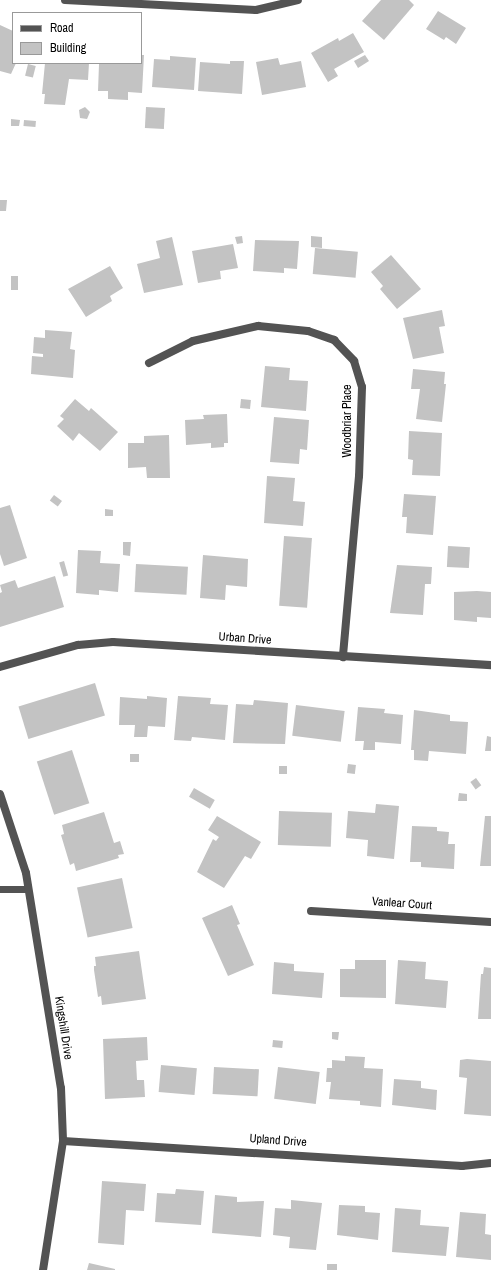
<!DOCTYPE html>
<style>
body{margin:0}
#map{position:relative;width:491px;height:1270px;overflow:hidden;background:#fff;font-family:"Archivo Narrow",sans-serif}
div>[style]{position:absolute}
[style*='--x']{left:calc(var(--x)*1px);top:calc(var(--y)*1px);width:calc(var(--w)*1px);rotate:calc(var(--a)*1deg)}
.building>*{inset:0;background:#c3c3c3;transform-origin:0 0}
.service>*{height:7px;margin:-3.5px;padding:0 3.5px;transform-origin:3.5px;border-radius:3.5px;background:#535353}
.minor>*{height:8px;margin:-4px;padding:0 4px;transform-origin:4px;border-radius:4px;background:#535353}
span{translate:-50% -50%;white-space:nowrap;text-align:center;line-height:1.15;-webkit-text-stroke:4px #fff;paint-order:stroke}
.street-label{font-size:12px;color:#000}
.legend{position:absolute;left:12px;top:12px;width:130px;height:52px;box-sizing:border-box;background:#fff;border:1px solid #999;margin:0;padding:5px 7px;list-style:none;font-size:12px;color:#000}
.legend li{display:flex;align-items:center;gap:8px;height:20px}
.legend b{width:20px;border:1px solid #999}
</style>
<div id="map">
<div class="building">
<div style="clip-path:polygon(381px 0,409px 0,414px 5px,384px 40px,362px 21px)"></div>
<div style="clip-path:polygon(438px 11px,466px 28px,456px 44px,446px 37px,444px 40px,426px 29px)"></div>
<div style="clip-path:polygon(0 25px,13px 31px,13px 63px,16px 63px,11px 74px,0 71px)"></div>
<div style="clip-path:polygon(353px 33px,364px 52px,334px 69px,338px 76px,328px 82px,311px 53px,338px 38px,339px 41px)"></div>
<div style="clip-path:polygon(141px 55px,144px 55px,142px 93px,128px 92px,128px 100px,108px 99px,108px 91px,98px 91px,99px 64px,141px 63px)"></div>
<div style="clip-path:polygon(365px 55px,369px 61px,358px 68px,354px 61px)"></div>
<div style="clip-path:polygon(170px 56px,196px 58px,194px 90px,152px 87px,154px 59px,170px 60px)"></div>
<div style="clip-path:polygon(278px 58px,280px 65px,301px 61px,306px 87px,262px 95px,256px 62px)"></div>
<div style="clip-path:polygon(230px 61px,244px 61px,242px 94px,198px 91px,200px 62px,230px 64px)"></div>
<div style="clip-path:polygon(45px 63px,89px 63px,88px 80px,69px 79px,65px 105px,44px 104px,45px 94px,42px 94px)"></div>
<div style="left:28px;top:64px;width:8px;height:12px;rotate:14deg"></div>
<div style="clip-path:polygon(85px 107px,90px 112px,87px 119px,80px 118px,79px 110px)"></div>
<div style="left:146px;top:107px;width:19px;height:21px;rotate:3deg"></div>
<div style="clip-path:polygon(11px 119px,20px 120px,19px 126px,11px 126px)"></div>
<div style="left:24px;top:120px;width:12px;height:6px;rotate:5deg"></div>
<div style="clip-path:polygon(0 200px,7px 200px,6px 211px,0 211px)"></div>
<div style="clip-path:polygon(242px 236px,243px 243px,237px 244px,235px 237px)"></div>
<div style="clip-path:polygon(311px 236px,322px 237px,322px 248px,311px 247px)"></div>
<div style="clip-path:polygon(172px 237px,183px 285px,144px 293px,137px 264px,160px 258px,156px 241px)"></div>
<div style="clip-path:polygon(255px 240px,299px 241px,297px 269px,284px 268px,284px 273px,253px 271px)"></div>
<div style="clip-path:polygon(233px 244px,238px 268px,220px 271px,221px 279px,198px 283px,192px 251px)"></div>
<div style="left:315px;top:248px;width:43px;height:26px;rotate:5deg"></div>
<div style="clip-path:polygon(391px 255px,421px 289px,397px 309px,380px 289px,383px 286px,371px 272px)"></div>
<div style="clip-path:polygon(110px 266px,123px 288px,110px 296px,112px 301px,86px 317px,68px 289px)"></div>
<div style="left:11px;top:276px;width:7px;height:14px"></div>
<div style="clip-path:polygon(442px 310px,445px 326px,439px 327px,444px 353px,413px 359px,403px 318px)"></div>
<div style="clip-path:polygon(45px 330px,72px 332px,70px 349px,75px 350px,73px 378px,31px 374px,32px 356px,43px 357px,43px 354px,33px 353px,34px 337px,45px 338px)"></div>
<div style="clip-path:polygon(265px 366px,290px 368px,289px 380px,308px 381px,306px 411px,261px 407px)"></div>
<div style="clip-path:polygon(413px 369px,445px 372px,444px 384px,446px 384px,442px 422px,416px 419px,420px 389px,411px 389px)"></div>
<div style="clip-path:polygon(75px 399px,89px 411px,91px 408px,118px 432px,100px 451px,79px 433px,73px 441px,57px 426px,64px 419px,60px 416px)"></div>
<div style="left:241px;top:399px;width:10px;height:9px;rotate:6deg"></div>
<div style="clip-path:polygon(227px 414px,228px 443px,224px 443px,224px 447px,211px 448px,211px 443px,186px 445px,185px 420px,204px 419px,203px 415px)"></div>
<div style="clip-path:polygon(274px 417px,309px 420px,307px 450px,300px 449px,299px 464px,270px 462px)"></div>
<div style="clip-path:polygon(409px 431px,442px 433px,440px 476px,412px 475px,413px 460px,408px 459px)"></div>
<div style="clip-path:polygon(169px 435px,170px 478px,147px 478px,146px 467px,128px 468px,128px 443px,144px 443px,144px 436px)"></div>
<div style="clip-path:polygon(267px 476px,295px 478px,293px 501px,305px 502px,303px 526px,264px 523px)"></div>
<div style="clip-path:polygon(404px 494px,436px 496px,433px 535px,406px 533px,407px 517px,402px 517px)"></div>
<div style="left:54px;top:495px;width:10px;height:7px;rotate:37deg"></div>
<div style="clip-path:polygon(10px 505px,27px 558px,4px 566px,0 554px,0 508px)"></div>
<div style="clip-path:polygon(105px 509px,113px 510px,113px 516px,105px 516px)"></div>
<div style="left:284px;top:536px;width:28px;height:70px;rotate:4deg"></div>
<div style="clip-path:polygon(123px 542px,131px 542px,130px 556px,123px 555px)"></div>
<div style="left:448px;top:546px;width:22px;height:21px;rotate:3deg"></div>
<div style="clip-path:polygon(78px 550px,101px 551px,100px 563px,120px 564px,118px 592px,99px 590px,99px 595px,76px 593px)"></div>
<div style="clip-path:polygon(203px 555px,248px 559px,247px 587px,226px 585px,225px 600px,200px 598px)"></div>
<div style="left:64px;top:561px;width:15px;height:5px;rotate:74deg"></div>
<div style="left:136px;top:564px;width:52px;height:28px;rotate:3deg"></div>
<div style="clip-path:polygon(397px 565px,432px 567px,431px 584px,425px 584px,423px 615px,390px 613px)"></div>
<div style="clip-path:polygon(55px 576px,64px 607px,0 627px,0 593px,2px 592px,0 585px,15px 580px,18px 588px)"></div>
<div style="clip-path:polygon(477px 591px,491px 592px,491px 618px,477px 617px,477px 622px,454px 620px,454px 592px)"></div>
<div style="left:95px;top:683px;width:34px;height:80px;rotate:73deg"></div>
<div style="clip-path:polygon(147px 696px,167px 698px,165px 727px,148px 726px,147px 737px,134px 737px,135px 725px,119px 725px,120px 697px,147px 699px)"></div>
<div style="clip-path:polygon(178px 696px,211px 698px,210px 704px,228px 705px,225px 740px,192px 737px,191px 741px,174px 740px)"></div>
<div style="clip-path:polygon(254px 700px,288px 703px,285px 744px,233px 743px,236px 704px,253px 705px)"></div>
<div style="left:296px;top:705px;width:49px;height:31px;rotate:7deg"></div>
<div style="clip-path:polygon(358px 707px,385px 709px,384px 713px,403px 715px,401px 744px,375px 742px,375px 750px,363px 750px,364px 741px,355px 741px)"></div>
<div style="clip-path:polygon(414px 710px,450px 715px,450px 721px,468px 722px,466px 754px,429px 751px,428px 761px,414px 760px,414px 750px,411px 750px)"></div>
<div style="clip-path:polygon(487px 736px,491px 737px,491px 751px,485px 751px)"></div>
<div style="left:72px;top:750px;width:56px;height:37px;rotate:72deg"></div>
<div style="left:130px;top:754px;width:9px;height:8px"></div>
<div style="left:348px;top:764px;width:8px;height:9px;rotate:7deg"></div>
<div style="left:279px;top:766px;width:8px;height:8px"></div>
<div style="left:476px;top:778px;width:9px;height:7px;rotate:54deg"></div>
<div style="left:194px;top:788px;width:24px;height:10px;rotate:30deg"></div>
<div style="clip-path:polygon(459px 793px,467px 794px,467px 801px,458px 801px)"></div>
<div style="clip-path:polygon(376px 804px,399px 806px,394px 859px,367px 856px,368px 840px,346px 838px,348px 811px,375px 813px)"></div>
<div style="left:279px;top:811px;width:53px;height:34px;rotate:2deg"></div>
<div style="clip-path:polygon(104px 812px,114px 843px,120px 841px,124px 854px,118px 855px,119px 858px,76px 871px,74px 863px,70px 865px,61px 835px,64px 834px,62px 825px)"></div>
<div style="clip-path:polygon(217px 816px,261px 842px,251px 859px,245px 856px,224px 888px,197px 872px,213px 839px,216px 841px,219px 837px,208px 830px)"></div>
<div style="clip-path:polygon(485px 816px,491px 816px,491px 866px,480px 866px)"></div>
<div style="clip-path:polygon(412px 826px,437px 827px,437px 831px,449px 832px,448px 844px,455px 844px,454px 869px,421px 867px,421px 862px,410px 862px)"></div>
<div style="left:122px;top:878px;width:51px;height:46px;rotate:78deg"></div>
<div style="clip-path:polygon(232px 905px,240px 924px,237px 925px,254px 965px,228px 976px,202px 918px)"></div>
<div style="clip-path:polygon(139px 951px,146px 999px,102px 1005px,101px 996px,98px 997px,94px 970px,94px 966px,96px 966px,95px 957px)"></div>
<div style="clip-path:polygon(355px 960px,386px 960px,386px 998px,340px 997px,340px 969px,355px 969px)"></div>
<div style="clip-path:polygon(398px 960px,426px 962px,425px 979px,448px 981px,446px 1008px,395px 1004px)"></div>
<div style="clip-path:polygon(274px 962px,294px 964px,294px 971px,324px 973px,322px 998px,272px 994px)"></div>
<div style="clip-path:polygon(484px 967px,491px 968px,491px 1019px,478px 1019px,481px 974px,483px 974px)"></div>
<div style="clip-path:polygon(332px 1032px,339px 1032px,338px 1040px,332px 1039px)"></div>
<div style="clip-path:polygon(147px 1037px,148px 1060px,136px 1061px,137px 1080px,144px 1080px,145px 1097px,105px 1099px,103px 1039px)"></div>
<div style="left:273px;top:1040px;width:10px;height:7px;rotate:6deg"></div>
<div style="clip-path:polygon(345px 1056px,365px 1057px,364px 1068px,383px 1069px,381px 1107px,360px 1105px,360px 1101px,329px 1099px,331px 1082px,326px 1082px,327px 1068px,332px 1068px,332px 1060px,345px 1061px)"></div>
<div style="clip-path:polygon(467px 1059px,491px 1061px,491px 1116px,464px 1114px,467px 1078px,459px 1077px,460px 1060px)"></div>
<div style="left:161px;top:1065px;width:36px;height:27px;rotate:5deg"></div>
<div style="left:214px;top:1067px;width:45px;height:27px;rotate:3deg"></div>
<div style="left:278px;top:1067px;width:42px;height:32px;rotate:7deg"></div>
<div style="clip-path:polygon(394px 1079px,421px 1081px,421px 1088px,437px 1090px,436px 1110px,392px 1105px)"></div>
<div style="clip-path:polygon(102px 1181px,146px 1184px,144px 1211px,126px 1210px,124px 1245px,98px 1243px)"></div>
<div style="clip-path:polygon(176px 1189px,204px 1191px,201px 1225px,155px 1222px,157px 1193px,175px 1194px)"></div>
<div style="clip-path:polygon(215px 1195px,237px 1197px,237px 1202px,264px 1201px,261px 1237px,212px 1233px)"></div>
<div style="clip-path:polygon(291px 1200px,322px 1203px,316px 1250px,289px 1248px,290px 1237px,273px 1235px,275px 1208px,291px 1209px)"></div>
<div style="clip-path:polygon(339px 1205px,365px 1206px,365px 1212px,380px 1213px,378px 1240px,337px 1235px)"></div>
<div style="clip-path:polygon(395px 1208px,421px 1210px,420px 1225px,449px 1227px,446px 1256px,392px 1252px)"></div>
<div style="clip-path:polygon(460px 1212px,486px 1214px,485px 1234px,491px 1235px,491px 1260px,456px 1257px)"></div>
<div style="clip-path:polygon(89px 1263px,115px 1269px,115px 1270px,87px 1270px)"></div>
<div style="left:327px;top:1264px;width:10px;height:6px"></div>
</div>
<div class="service">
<div style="--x:0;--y:889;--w:28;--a:0"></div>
</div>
<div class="minor">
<div style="--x:65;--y:0;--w:191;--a:3"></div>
<div style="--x:256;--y:10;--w:43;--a:-13.4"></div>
<div style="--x:149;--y:363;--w:49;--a:-26.6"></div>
<div style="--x:193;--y:341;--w:67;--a:-13"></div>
<div style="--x:258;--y:326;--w:50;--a:5.7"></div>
<div style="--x:308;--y:331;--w:28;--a:19"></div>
<div style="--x:334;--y:340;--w:29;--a:46"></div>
<div style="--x:354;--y:361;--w:27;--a:73"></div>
<div style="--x:362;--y:387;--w:89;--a:91.9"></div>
<div style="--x:359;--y:476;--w:182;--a:95.1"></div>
<div style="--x:0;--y:667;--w:81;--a:-15.8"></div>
<div style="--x:78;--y:645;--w:35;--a:-5"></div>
<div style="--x:113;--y:642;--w:379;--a:3.5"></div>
<div style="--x:0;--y:794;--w:83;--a:71.8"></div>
<div style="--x:26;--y:873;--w:218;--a:80.8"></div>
<div style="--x:61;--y:1088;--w:53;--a:87.8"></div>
<div style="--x:63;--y:1141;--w:131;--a:98.8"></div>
<div style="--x:311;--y:911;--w:180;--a:3.5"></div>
<div style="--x:63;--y:1141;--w:400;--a:3.6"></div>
<div style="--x:462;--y:1166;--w:29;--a:-6"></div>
</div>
<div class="street-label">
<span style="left:348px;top:421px;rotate:-90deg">Woodbriar Place</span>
<span style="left:245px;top:639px;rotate:4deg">Urban Drive</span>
<span style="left:402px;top:904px;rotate:4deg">Vanlear Court</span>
<span style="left:63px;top:1028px;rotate:81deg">Kingshill Drive</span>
<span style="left:278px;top:1141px;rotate:4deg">Upland Drive</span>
</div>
<ul class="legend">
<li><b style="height:5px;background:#535353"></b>Road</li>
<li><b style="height:11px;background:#c3c3c3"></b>Building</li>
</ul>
</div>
